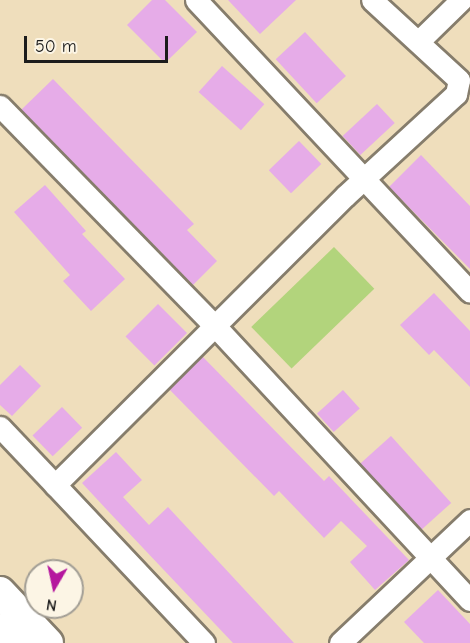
<!DOCTYPE html>
<style>
body{margin:0}
#map{position:relative;width:470px;height:643px;overflow:hidden;background:#efdebc;font-family:"Comic Neue",sans-serif}
div>[style]{position:absolute}
[style*='--x']{left:calc(var(--x)*1px);top:calc(var(--y)*1px);width:calc(var(--w)*1px);rotate:calc(var(--a)*1deg)}
.green>*{inset:0;background:#b2d47c;transform-origin:0 0}
.building>*{inset:0;background:#e6ace8;transform-origin:0 0}
.roads{filter:drop-shadow(2px 0 #867d6c) drop-shadow(-2px 0 #867d6c) drop-shadow(0 2px #867d6c) drop-shadow(0 -2px #867d6c)}
.minor>*{height:21px;margin:-10.5px;padding:0 10.5px;transform-origin:10.5px;border-radius:10.5px;background:#fff}
.highway>*{height:30px;margin:-15px;padding:0 15px;transform-origin:15px;border-radius:15px;background:#fff}
span{translate:-50% -50%;white-space:nowrap;text-align:center;line-height:1.15;-webkit-text-stroke:4.5px #fcf5e5;paint-order:stroke}
.north{position:absolute;left:24px;top:559px;width:60px;height:60px;box-sizing:border-box;background:#fcf5e5;border:2px solid #a29e95;border-radius:50%;rotate:189deg;font-size:16px;font-weight:700;line-height:24px;text-align:center;color:#1c1c1c}
.north::after{content:'';display:block;margin:auto;width:21px;height:27px;background:#b5179e;clip-path:polygon(50% 0,100% 100%,50% 72%,0 100%)}
.scale{position:absolute;left:24px;top:36px;width:144px;height:27px;box-sizing:border-box;border:3px solid #1c1c1c;border-top:0;padding-left:8px;font-size:18px;line-height:21px;white-space:nowrap;color:#1c1c1c;-webkit-text-stroke:4px #fcf5e5;paint-order:stroke}
</style>
<div id="map">
<div class="green">
<div style="left:334px;top:247px;width:58px;height:115px;rotate:46deg"></div>
</div>
<div class="building">
<div style="clip-path:polygon(152px 0,165px 0,197px 32px,165px 63px,127px 25px)"></div>
<div style="clip-path:polygon(228px 0,296px 0,260px 34px)"></div>
<div style="left:305px;top:32px;width:60px;height:40px;rotate:47deg"></div>
<div style="left:222px;top:66px;width:57px;height:35px;rotate:42deg"></div>
<div style="clip-path:polygon(53px 79px,194px 224px,187px 230px,217px 261px,193px 285px,21px 110px)"></div>
<div style="left:377px;top:104px;width:26px;height:47px;rotate:47deg"></div>
<div style="left:299px;top:141px;width:32px;height:42px;rotate:46deg"></div>
<div style="clip-path:polygon(421px 155px,470px 206px,470px 269px,389px 187px)"></div>
<div style="clip-path:polygon(45px 185px,86px 231px,82px 234px,125px 279px,91px 311px,63px 281px,70px 275px,14px 212px)"></div>
<div style="clip-path:polygon(434px 293px,470px 331px,470px 387px,434px 350px,429px 355px,400px 325px)"></div>
<div style="left:158px;top:304px;width:41px;height:46px;rotate:45deg"></div>
<div style="clip-path:polygon(202px 356px,324px 481px,329px 476px,409px 560px,375px 590px,350px 562px,367px 546px,341px 521px,324px 538px,279px 491px,274px 496px,169px 389px)"></div>
<div style="clip-path:polygon(20px 365px,41px 386px,12px 416px,0 405px,0 385px)"></div>
<div style="left:343px;top:390px;width:25px;height:35px;rotate:48deg"></div>
<div style="left:62px;top:407px;width:29px;height:41px;rotate:46deg"></div>
<div style="left:391px;top:436px;width:90px;height:42px;rotate:48deg"></div>
<div style="clip-path:polygon(116px 452px,142px 480px,123px 497px,149px 525px,168px 507px,294px 643px,233px 643px,108px 511px,82px 483px)"></div>
<div style="clip-path:polygon(438px 590px,470px 624px,470px 643px,424px 643px,404px 622px)"></div>
</div>
<div class="roads">
<div class="minor">
<div style="--x:196;--y:0;--w:400;--a:46.8"></div>
<div style="--x:419;--y:41;--w:59;--a:-44.3"></div>
<div style="--x:0;--y:106;--w:308;--a:45.7"></div>
<div style="--x:215;--y:326;--w:374;--a:47.1"></div>
<div style="--x:0;--y:427;--w:80;--a:46.5"></div>
<div style="--x:204;--y:643;--w:217;--a:-133.3"></div>
<div style="--x:55;--y:485;--w:409;--a:-44.9"></div>
<div style="--x:345;--y:196;--w:151;--a:-42.6"></div>
<div style="--x:456;--y:94;--w:14;--a:-78"></div>
<div style="--x:459;--y:80;--w:118;--a:-137.4"></div>
<div style="--x:340;--y:643;--w:179;--a:-43.4"></div>
</div>
<div class="highway">
<div style="--x:0;--y:592;--w:70;--a:46.7"></div>
<div style="--x:0;--y:629;--w:20;--a:45"></div>
</div>
</div>
<div class="north">N</div>
<div class="scale">50 m</div>
</div>
